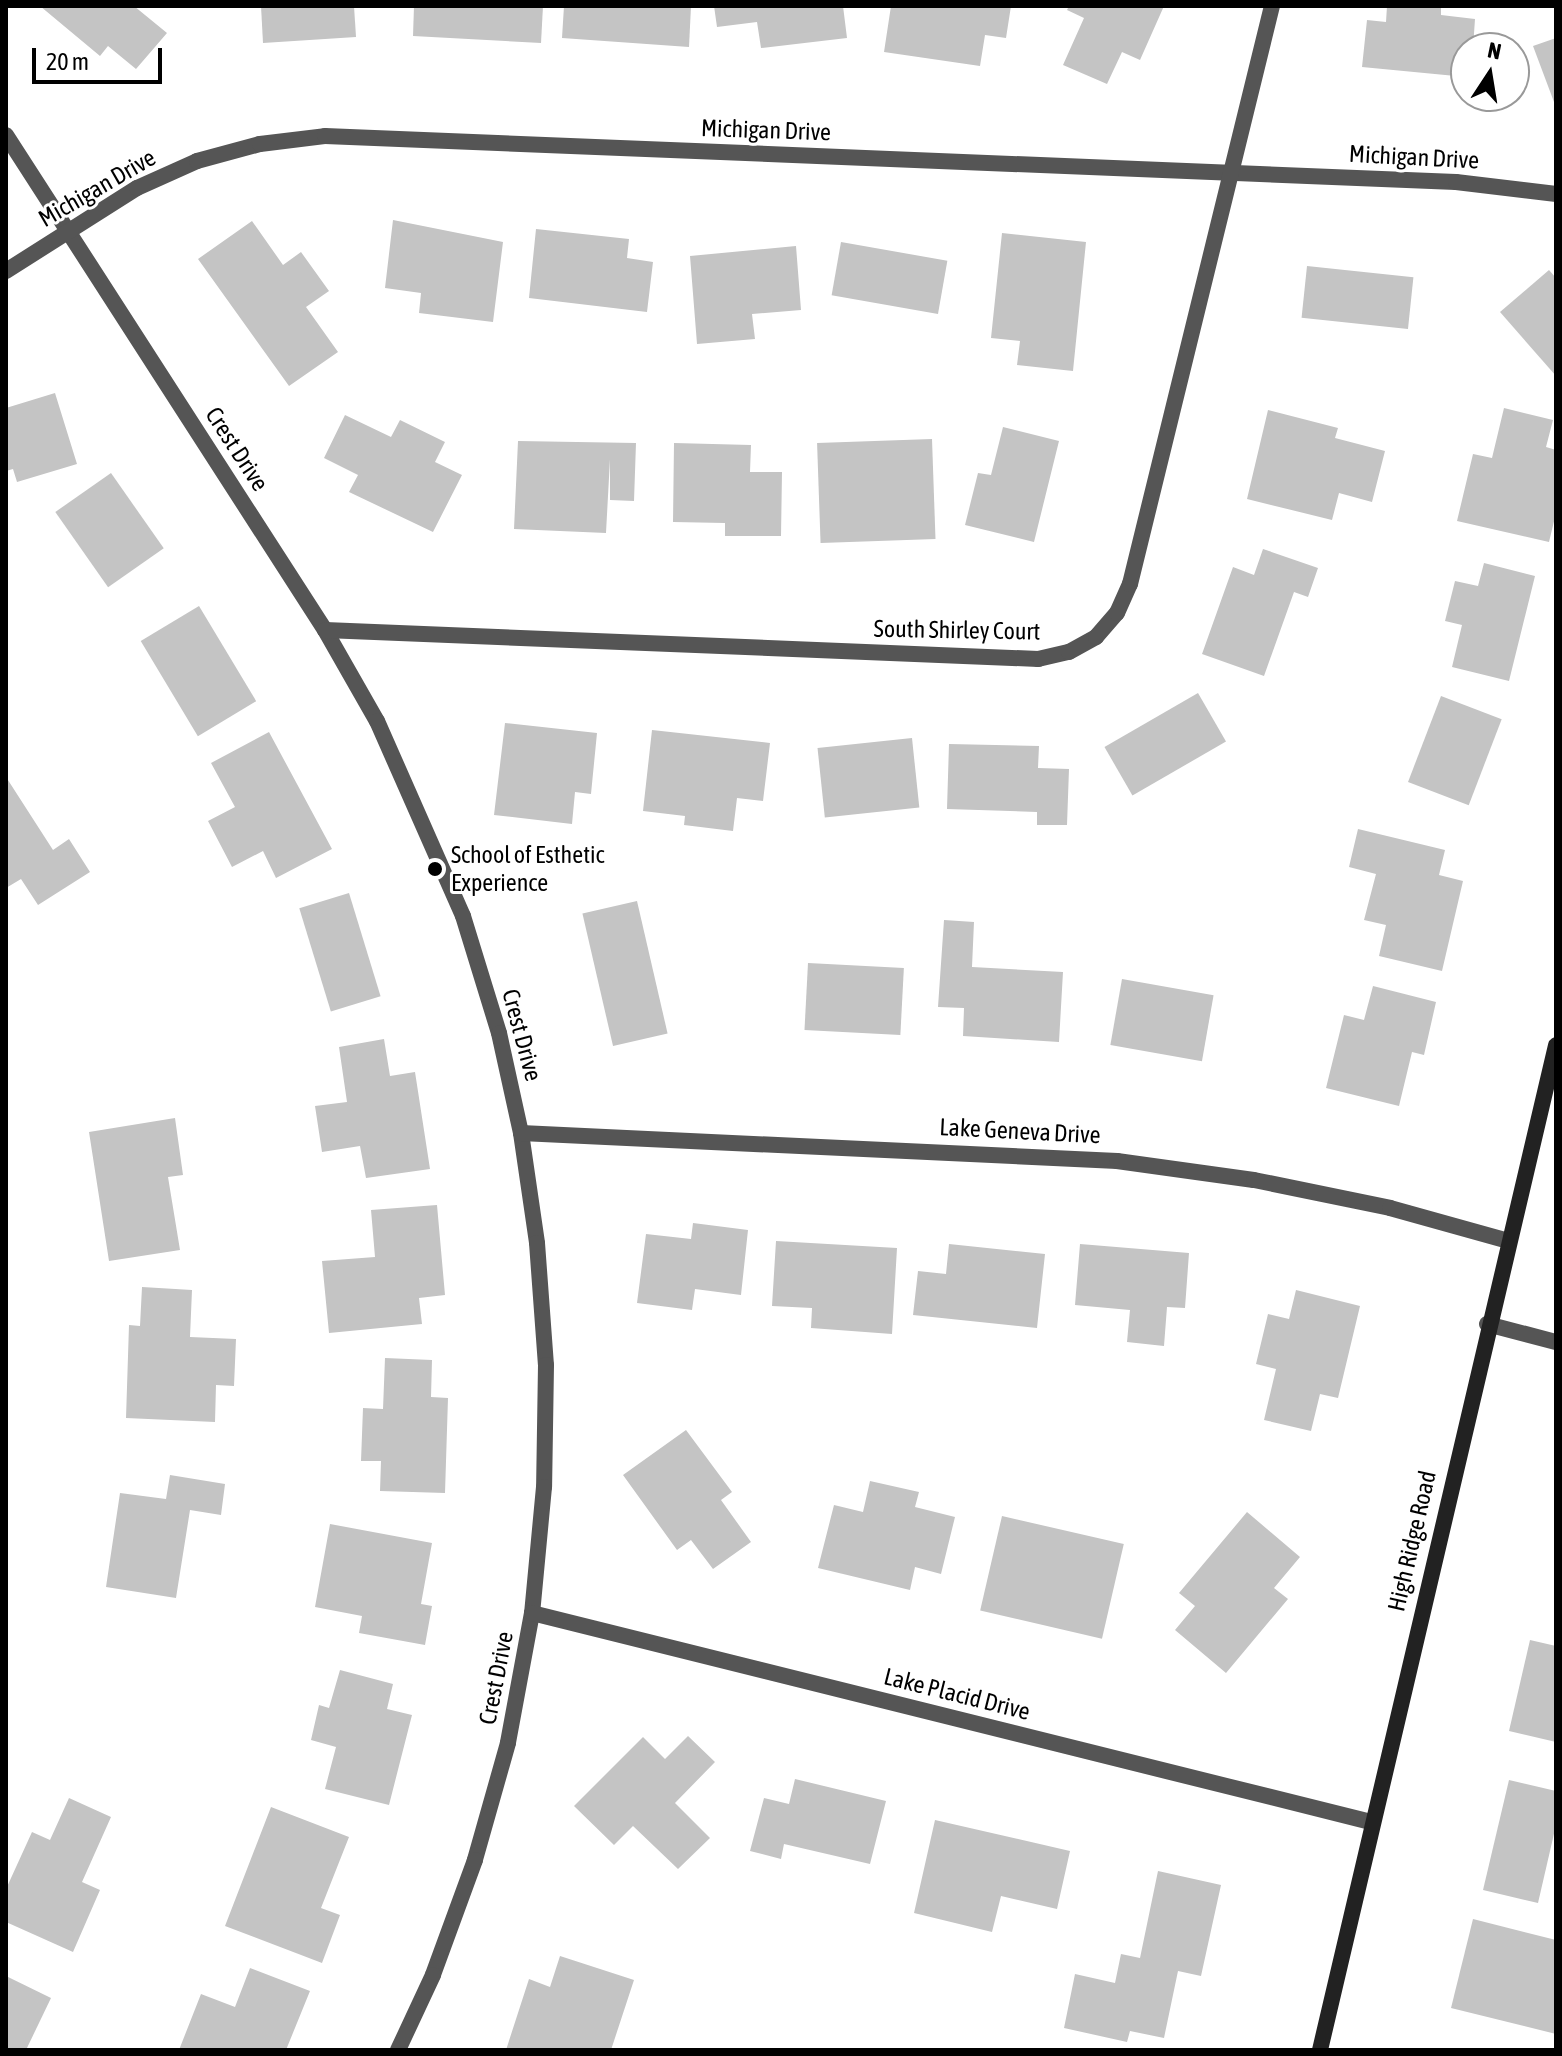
<!DOCTYPE html>
<style>
body{margin:0}
#map{position:relative;width:1562px;height:2056px;overflow:hidden;background:#fff;font-family:"Asap Condensed",sans-serif}
div>[style]{position:absolute}
[style*='--x']{left:calc(var(--x)*1px);top:calc(var(--y)*1px);width:calc(var(--w)*1px);rotate:calc(var(--a)*1deg)}
.building>*{inset:0;background:#c4c4c4;transform-origin:0 0}
.street>*{height:16px;margin:-8px;padding:0 8px;transform-origin:8px;border-radius:8px;background:#555}
.secondary>*{height:16px;margin:-8px;padding:0 8px;transform-origin:8px;border-radius:8px;background:#222}
.dots>*{width:22px;height:22px;translate:-50% -50%;box-sizing:border-box;border:4px solid #fff;border-radius:50%}
span{translate:-50% -50%;white-space:nowrap;text-align:center;line-height:1.15;-webkit-text-stroke:6px #fff;paint-order:stroke}
.street-label{font-size:24px;color:#000}
.poi-label{font-size:24px;color:#000}
.left{translate:0 -50%;text-align:left}
.frame{position:absolute;inset:0;border:8px solid #000;pointer-events:none}
.north{position:absolute;left:1450px;top:32px;width:80px;height:80px;box-sizing:border-box;background:#fff;border:2px solid #999;border-radius:50%;rotate:12deg;font-size:22px;font-weight:700;line-height:32px;text-align:center;color:#000}
.north::after{content:'';display:block;margin:auto;width:28px;height:36px;background:#000;clip-path:polygon(50% 0,100% 100%,50% 72%,0 100%)}
.scale{position:absolute;left:32px;top:48px;width:130px;height:36px;box-sizing:border-box;border:4px solid #000;border-top:0;padding-left:10px;font-size:24px;line-height:28px;white-space:nowrap;color:#000;-webkit-text-stroke:6px #fff;paint-order:stroke}
</style>
<div id="map">
<div class="building">
<div style="clip-path:polygon(40px 6px,134px 6px,167px 33px,136px 69px,108px 46px,100px 56px)"></div>
<div style="clip-path:polygon(261px 6px,354px 6px,356px 37px,263px 43px)"></div>
<div style="clip-path:polygon(414px 6px,543px 6px,541px 43px,413px 36px)"></div>
<div style="clip-path:polygon(564px 6px,691px 6px,689px 47px,562px 38px)"></div>
<div style="clip-path:polygon(714px 6px,843px 6px,847px 38px,761px 48px,757px 22px,717px 27px)"></div>
<div style="clip-path:polygon(891px 6px,1011px 6px,1006px 38px,985px 35px,980px 66px,884px 52px)"></div>
<div style="clip-path:polygon(1069px 6px,1164px 6px,1140px 60px,1122px 52px,1107px 84px,1063px 65px,1084px 18px,1067px 10px)"></div>
<div style="clip-path:polygon(1387px 6px,1441px 6px,1441px 15px,1475px 19px,1473px 48px,1466px 48px,1466px 77px,1362px 67px,1367px 20px,1386px 22px)"></div>
<div style="clip-path:polygon(1556px 38px,1556px 101px,1554px 102px,1533px 46px)"></div>
<div style="clip-path:polygon(393px 220px,503px 242px,493px 322px,419px 313px,421px 293px,385px 288px)"></div>
<div style="clip-path:polygon(252px 221px,283px 265px,301px 252px,329px 291px,306px 307px,338px 352px,289px 386px,198px 259px)"></div>
<div style="clip-path:polygon(536px 229px,629px 239px,627px 258px,653px 262px,647px 312px,529px 298px)"></div>
<div style="clip-path:polygon(1002px 233px,1086px 242px,1073px 371px,1017px 365px,1020px 341px,991px 338px)"></div>
<div style="left:841px;top:242px;width:108px;height:54px;rotate:10deg"></div>
<div style="clip-path:polygon(796px 246px,801px 310px,752px 314px,755px 339px,697px 344px,690px 256px)"></div>
<div style="left:1307px;top:266px;width:107px;height:52px;rotate:6deg"></div>
<div style="clip-path:polygon(1549px 270px,1556px 278px,1556px 376px,1500px 312px)"></div>
<div style="clip-path:polygon(55px 393px,77px 464px,17px 482px,13px 469px,6px 471px,6px 408px)"></div>
<div style="clip-path:polygon(1504px 408px,1553px 420px,1546px 447px,1556px 450px,1556px 513px,1549px 542px,1457px 521px,1473px 454px,1492px 458px)"></div>
<div style="clip-path:polygon(1268px 410px,1338px 428px,1335px 438px,1385px 451px,1372px 502px,1339px 493px,1332px 520px,1247px 499px)"></div>
<div style="clip-path:polygon(345px 415px,391px 437px,400px 420px,445px 442px,435px 462px,462px 475px,433px 532px,349px 492px,358px 475px,324px 458px)"></div>
<div style="clip-path:polygon(1003px 427px,1059px 441px,1034px 542px,965px 525px,978px 473px,991px 475px)"></div>
<div style="left:932px;top:439px;width:100px;height:115px;rotate:88deg"></div>
<div style="clip-path:polygon(518px 441px,636px 443px,634px 501px,610px 500px,610px 459px,606px 533px,514px 529px)"></div>
<div style="clip-path:polygon(674px 443px,751px 445px,750px 472px,782px 472px,781px 536px,725px 536px,725px 523px,673px 522px)"></div>
<div style="left:111px;top:473px;width:92px;height:68px;rotate:55deg"></div>
<div style="clip-path:polygon(1263px 549px,1318px 568px,1308px 597px,1294px 592px,1264px 676px,1202px 654px,1233px 567px,1254px 575px)"></div>
<div style="clip-path:polygon(1484px 563px,1535px 576px,1509px 681px,1452px 667px,1462px 625px,1445px 621px,1455px 581px,1478px 586px)"></div>
<div style="left:199px;top:606px;width:111px;height:68px;rotate:59deg"></div>
<div style="left:1198px;top:693px;width:56px;height:108px;rotate:60deg"></div>
<div style="left:1441px;top:696px;width:65px;height:92px;rotate:21deg"></div>
<div style="clip-path:polygon(505px 723px,597px 733px,591px 794px,575px 792px,572px 824px,494px 815px)"></div>
<div style="clip-path:polygon(652px 730px,770px 743px,763px 801px,737px 798px,733px 831px,684px 825px,685px 816px,643px 811px)"></div>
<div style="clip-path:polygon(269px 732px,332px 849px,276px 878px,263px 851px,232px 867px,208px 821px,235px 807px,211px 763px)"></div>
<div style="left:912px;top:738px;width:70px;height:95px;rotate:84deg"></div>
<div style="clip-path:polygon(949px 744px,1039px 746px,1038px 768px,1069px 769px,1067px 825px,1037px 825px,1037px 812px,947px 809px)"></div>
<div style="clip-path:polygon(6px 777px,53px 850px,69px 839px,90px 872px,38px 905px,21px 879px,6px 888px)"></div>
<div style="clip-path:polygon(1358px 829px,1445px 850px,1439px 875px,1463px 881px,1442px 971px,1379px 956px,1386px 925px,1364px 920px,1376px 874px,1349px 867px)"></div>
<div style="left:349px;top:893px;width:108px;height:52px;rotate:73deg"></div>
<div style="left:637px;top:901px;width:136px;height:56px;rotate:77deg"></div>
<div style="clip-path:polygon(944px 920px,974px 922px,972px 967px,1063px 972px,1059px 1042px,963px 1036px,964px 1008px,938px 1007px)"></div>
<div style="left:808px;top:963px;width:96px;height:67px;rotate:3deg"></div>
<div style="left:1122px;top:979px;width:93px;height:67px;rotate:10deg"></div>
<div style="clip-path:polygon(1373px 986px,1436px 1002px,1424px 1055px,1412px 1052px,1399px 1106px,1326px 1088px,1344px 1015px,1364px 1020px)"></div>
<div style="clip-path:polygon(384px 1039px,390px 1076px,415px 1072px,430px 1169px,366px 1178px,360px 1146px,322px 1152px,315px 1106px,347px 1102px,339px 1047px)"></div>
<div style="clip-path:polygon(175px 1118px,183px 1175px,168px 1177px,180px 1250px,109px 1261px,89px 1132px)"></div>
<div style="clip-path:polygon(437px 1205px,445px 1295px,419px 1298px,422px 1324px,329px 1333px,322px 1261px,375px 1257px,371px 1210px)"></div>
<div style="clip-path:polygon(693px 1223px,748px 1230px,741px 1295px,695px 1289px,692px 1310px,637px 1303px,646px 1234px,691px 1239px)"></div>
<div style="clip-path:polygon(776px 1241px,897px 1248px,892px 1334px,811px 1328px,812px 1308px,772px 1306px)"></div>
<div style="clip-path:polygon(949px 1244px,1045px 1254px,1037px 1328px,913px 1315px,918px 1271px,946px 1274px)"></div>
<div style="clip-path:polygon(1080px 1244px,1189px 1253px,1185px 1308px,1167px 1307px,1164px 1346px,1127px 1342px,1130px 1310px,1075px 1305px)"></div>
<div style="clip-path:polygon(142px 1287px,192px 1290px,190px 1337px,236px 1339px,234px 1386px,216px 1385px,215px 1422px,126px 1418px,129px 1325px,140px 1326px)"></div>
<div style="clip-path:polygon(1296px 1290px,1360px 1306px,1338px 1398px,1320px 1394px,1311px 1431px,1264px 1420px,1276px 1369px,1256px 1364px,1268px 1314px,1289px 1319px)"></div>
<div style="clip-path:polygon(385px 1358px,432px 1360px,431px 1397px,448px 1398px,445px 1493px,380px 1491px,381px 1461px,361px 1461px,363px 1408px,383px 1409px)"></div>
<div style="clip-path:polygon(686px 1430px,732px 1492px,721px 1500px,751px 1542px,713px 1569px,691px 1540px,677px 1550px,623px 1475px)"></div>
<div style="clip-path:polygon(170px 1475px,225px 1484px,221px 1515px,190px 1510px,176px 1598px,106px 1587px,120px 1493px,166px 1499px)"></div>
<div style="clip-path:polygon(870px 1481px,919px 1492px,915px 1507px,955px 1517px,941px 1574px,915px 1567px,910px 1590px,818px 1568px,834px 1505px,863px 1512px)"></div>
<div style="clip-path:polygon(1247px 1512px,1300px 1557px,1274px 1588px,1288px 1599px,1226px 1673px,1175px 1630px,1195px 1606px,1179px 1593px)"></div>
<div style="left:1002px;top:1516px;width:125px;height:97px;rotate:13deg"></div>
<div style="clip-path:polygon(330px 1524px,432px 1543px,421px 1604px,432px 1606px,425px 1645px,359px 1633px,362px 1616px,315px 1607px)"></div>
<div style="clip-path:polygon(1530px 1640px,1556px 1646px,1556px 1742px,1509px 1731px)"></div>
<div style="clip-path:polygon(340px 1670px,393px 1684px,387px 1709px,412px 1715px,389px 1805px,325px 1789px,336px 1747px,311px 1740px,319px 1705px,329px 1708px)"></div>
<div style="clip-path:polygon(688px 1736px,715px 1762px,675px 1803px,710px 1838px,678px 1869px,633px 1826px,614px 1845px,574px 1806px,643px 1737px,665px 1759px)"></div>
<div style="clip-path:polygon(795px 1779px,886px 1801px,870px 1864px,784px 1844px,781px 1859px,750px 1851px,764px 1798px,789px 1804px)"></div>
<div style="clip-path:polygon(1509px 1780px,1556px 1791px,1556px 1825px,1538px 1903px,1483px 1890px)"></div>
<div style="clip-path:polygon(69px 1798px,111px 1817px,82px 1882px,100px 1890px,73px 1952px,6px 1922px,6px 1889px,32px 1832px,50px 1840px)"></div>
<div style="clip-path:polygon(271px 1807px,349px 1837px,321px 1908px,340px 1915px,322px 1963px,225px 1926px)"></div>
<div style="clip-path:polygon(935px 1820px,1070px 1851px,1057px 1909px,1001px 1896px,992px 1932px,914px 1913px)"></div>
<div style="clip-path:polygon(1158px 1871px,1221px 1885px,1201px 1976px,1178px 1971px,1164px 2038px,1130px 2031px,1127px 2042px,1064px 2028px,1075px 1974px,1115px 1983px,1121px 1954px,1140px 1958px)"></div>
<div style="clip-path:polygon(1473px 1919px,1556px 1940px,1556px 2034px,1451px 2008px)"></div>
<div style="clip-path:polygon(560px 1956px,634px 1980px,611px 2050px,506px 2050px,529px 1979px,550px 1987px)"></div>
<div style="clip-path:polygon(250px 1968px,310px 1991px,286px 2050px,179px 2050px,201px 1994px,235px 2007px)"></div>
<div style="clip-path:polygon(6px 1976px,51px 1998px,26px 2050px,6px 2050px)"></div>
</div>
<div class="street">
<div style="--x:6;--y:135;--w:589;--a:57.2"></div>
<div style="--x:325;--y:630;--w:105;--a:60.3"></div>
<div style="--x:377;--y:721;--w:213;--a:66.2"></div>
<div style="--x:463;--y:916;--w:122;--a:72.9"></div>
<div style="--x:499;--y:1033;--w:102;--a:77.6"></div>
<div style="--x:521;--y:1133;--w:111;--a:81.7"></div>
<div style="--x:537;--y:1243;--w:122;--a:85.8"></div>
<div style="--x:546;--y:1365;--w:122;--a:90.9"></div>
<div style="--x:544;--y:1487;--w:127;--a:95.4"></div>
<div style="--x:532;--y:1613;--w:132;--a:100.5"></div>
<div style="--x:508;--y:1743;--w:122;--a:105.8"></div>
<div style="--x:475;--y:1860;--w:122;--a:110.1"></div>
<div style="--x:433;--y:1975;--w:83;--a:115"></div>
<div style="--x:6;--y:271;--w:155;--a:-32.4"></div>
<div style="--x:137;--y:188;--w:66;--a:-24.2"></div>
<div style="--x:197;--y:161;--w:65;--a:-15.1"></div>
<div style="--x:260;--y:144;--w:65;--a:-7"></div>
<div style="--x:325;--y:136;--w:1132;--a:2.33"></div>
<div style="--x:1456;--y:182;--w:101;--a:6.8"></div>
<div style="--x:325;--y:630;--w:714;--a:2.33"></div>
<div style="--x:1038;--y:659;--w:32;--a:-13"></div>
<div style="--x:1069;--y:652;--w:31;--a:-29"></div>
<div style="--x:1096;--y:637;--w:32;--a:-49"></div>
<div style="--x:1117;--y:613;--w:32;--a:-66"></div>
<div style="--x:1130;--y:584;--w:595;--a:-76.2"></div>
<div style="--x:521;--y:1133;--w:597;--a:2.69"></div>
<div style="--x:1117;--y:1161;--w:138;--a:7.9"></div>
<div style="--x:1254;--y:1180;--w:139;--a:11.6"></div>
<div style="--x:1390;--y:1208;--w:123;--a:15.6"></div>
<div style="--x:1487;--y:1324;--w:71;--a:14.6"></div>
<div style="--x:532;--y:1613;--w:865;--a:13.99"></div>
</div>
<div class="secondary">
<div style="--x:1320;--y:2050;--w:1032;--a:-76.78"></div>
</div>
<div class="dots">
<div style="left:435px;top:869px;background:#000"></div>
</div>
<div class="street-label">
<span style="left:766px;top:130px;rotate:2deg">Michigan Drive</span>
<span style="left:1414px;top:157px;rotate:3deg">Michigan Drive</span>
<span style="left:97px;top:188px;rotate:-30deg">Michigan Drive</span>
<span style="left:237px;top:449px;rotate:57deg">Crest Drive</span>
<span style="left:957px;top:630px;rotate:1deg">South Shirley Court</span>
<span style="left:522px;top:1035px;rotate:75deg">Crest Drive</span>
<span style="left:1020px;top:1131px;rotate:3deg">Lake Geneva Drive</span>
<span style="left:1412px;top:1541px;rotate:-77deg">High Ridge Road</span>
<span style="left:496px;top:1678px;rotate:-79deg">Crest Drive</span>
<span style="left:957px;top:1694px;rotate:14deg">Lake Placid Drive</span>
</div>
<div class="poi-label">
<span class="left" style="left:451px;top:869px">School of Esthetic<br>Experience</span>
</div>
<div class="frame"></div>
<div class="north">N</div>
<div class="scale">20 m</div>
</div>
